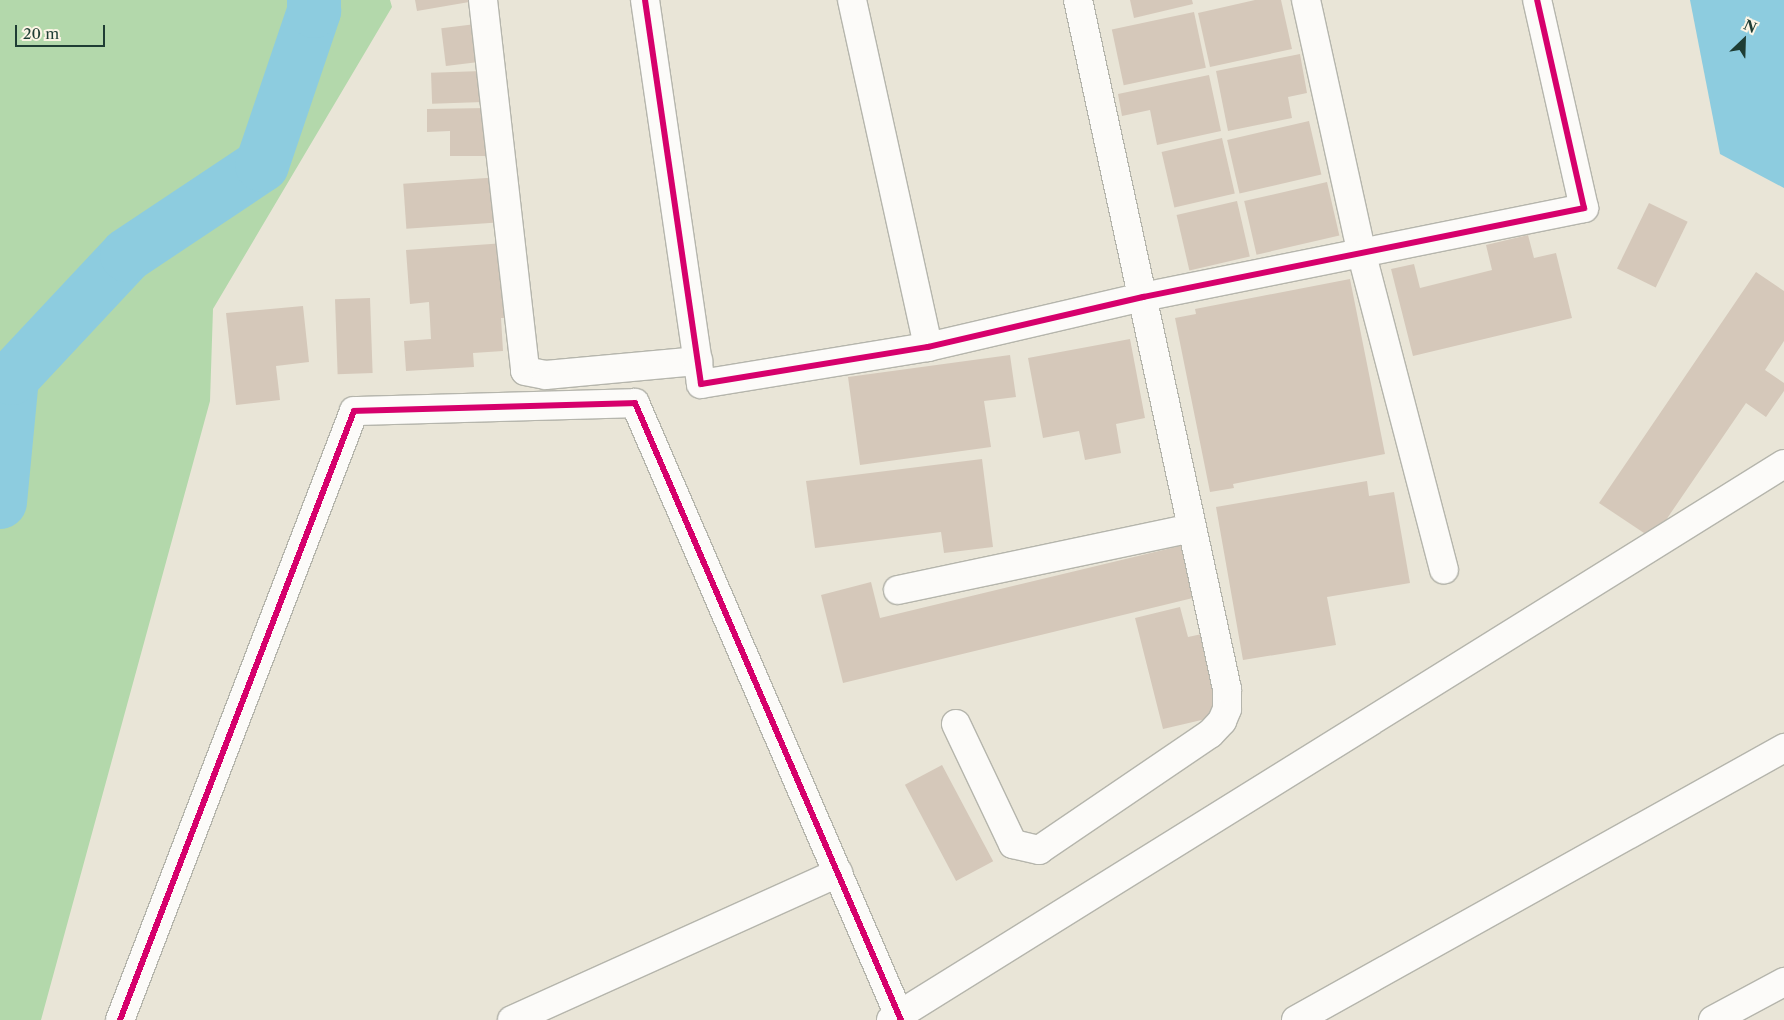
<!DOCTYPE html>
<style>
body{margin:0}
#map{position:relative;width:1784px;height:1020px;overflow:hidden;background:#e9e5d7;font-family:"Libre Caslon Text",serif}
div>[style]{position:absolute}
[style*='--x']{left:calc(var(--x)*1px);top:calc(var(--y)*1px);width:calc(var(--w)*1px);rotate:calc(var(--a)*1deg)}
.green>*{inset:0;background:#b3d8ab}
.water>*{inset:0;background:#8dccdf}
.river>*{height:54px;margin:-27px;padding:0 27px;transform-origin:27px;border-radius:27px;background:#8dccdf}
.building>*{inset:0;background:#d5c8ba;transform-origin:0 0}
.roads{filter:drop-shadow(1px 0 #b5b5ac) drop-shadow(-1px 0 #b5b5ac) drop-shadow(0 1px #b5b5ac) drop-shadow(0 -1px #b5b5ac)}
.minor>*{height:28px;margin:-14px;padding:0 14px;transform-origin:14px;border-radius:14px;background:#fcfbf9}
.cycleway>*{height:6px;margin:-3px;padding:0 3px;transform-origin:3px;border-radius:3px;background:#d6006c}
span{translate:-50% -50%;white-space:nowrap;text-align:center;line-height:1.15;-webkit-text-stroke:4px #fcf5e5;paint-order:stroke}
.north{position:absolute;left:1719px;top:15px;width:50px;height:50px;-webkit-text-stroke:4px #fcf5e5;paint-order:stroke;rotate:24deg;font-size:14px;font-weight:700;line-height:20px;text-align:center;color:#1f3d34}
.north::after{content:'';display:block;margin:auto;width:18px;height:22px;background:#1f3d34;clip-path:polygon(50% 0,100% 100%,50% 72%,0 100%)}
.scale{position:absolute;left:15px;top:25px;width:90px;height:22px;box-sizing:border-box;border:2px solid #1f3d34;border-top:0;padding-left:6px;font-size:15px;line-height:18px;white-space:nowrap;color:#1f3d34;-webkit-text-stroke:4px #fcf5e5;paint-order:stroke}
</style>
<div id="map">
<div class="green">
<div style="clip-path:polygon(0 0,390px 0,392px 7px,213px 309px,210px 401px,41px 1020px,0 1020px)"></div>
</div>
<div class="water">
<div style="clip-path:polygon(1690px 0,1784px 0,1784px 188px,1720px 154px)"></div>
</div>
<div class="river">
<div style="--x:0;--y:502;--w:125;--a:-84.5"></div>
<div style="--x:12;--y:378;--w:168;--a:-46.9"></div>
<div style="--x:127;--y:255;--w:162;--a:-33.7"></div>
<div style="--x:262;--y:165;--w:163;--a:-71.3"></div>
<div style="--x:314;--y:11;--w:11;--a:-90"></div>
</div>
<div class="building">
<div style="clip-path:polygon(415px 0,475px 0,475px 1px,417px 11px)"></div>
<div style="clip-path:polygon(1130px 0,1192px 0,1193px 4px,1134px 18px)"></div>
<div style="clip-path:polygon(1255px 0,1281px 0,1292px 49px,1210px 67px,1198px 13px)"></div>
<div style="left:1194px;top:12px;width:57px;height:84px;rotate:78deg"></div>
<div style="left:476px;top:24px;width:38px;height:35px;rotate:83deg"></div>
<div style="clip-path:polygon(1300px 54px,1307px 93px,1288px 97px,1292px 118px,1228px 131px,1216px 71px)"></div>
<div style="left:482px;top:71px;width:31px;height:51px;rotate:88deg"></div>
<div style="clip-path:polygon(1209px 75px,1221px 131px,1157px 145px,1150px 110px,1122px 116px,1118px 94px)"></div>
<div style="clip-path:polygon(488px 108px,489px 156px,450px 156px,450px 131px,427px 132px,427px 109px)"></div>
<div style="left:1309px;top:121px;width:55px;height:84px;rotate:77deg"></div>
<div style="left:1222px;top:138px;width:57px;height:62px;rotate:77deg"></div>
<div style="left:501px;top:177px;width:45px;height:98px;rotate:86deg"></div>
<div style="left:1327px;top:182px;width:55px;height:85px;rotate:77deg"></div>
<div style="left:1237px;top:201px;width:57px;height:62px;rotate:77deg"></div>
<div style="left:1649px;top:203px;width:43px;height:73px;rotate:26deg"></div>
<div style="clip-path:polygon(1528px 235px,1534px 258px,1556px 253px,1572px 318px,1413px 356px,1391px 269px,1414px 264px,1420px 288px,1492px 270px,1486px 245px)"></div>
<div style="clip-path:polygon(505px 243px,510px 318px,501px 318px,503px 351px,473px 353px,474px 367px,406px 371px,404px 341px,431px 339px,429px 302px,410px 304px,406px 250px)"></div>
<div style="clip-path:polygon(1756px 272px,1784px 291px,1784px 341px,1765px 370px,1784px 383px,1784px 391px,1766px 417px,1746px 403px,1653px 539px,1599px 503px)"></div>
<div style="clip-path:polygon(1350px 279px,1385px 454px,1233px 484px,1234px 488px,1210px 492px,1175px 318px,1196px 314px,1195px 309px)"></div>
<div style="left:370px;top:298px;width:75px;height:35px;rotate:88deg"></div>
<div style="clip-path:polygon(303px 306px,309px 362px,276px 366px,280px 400px,236px 405px,226px 313px)"></div>
<div style="clip-path:polygon(1130px 339px,1145px 418px,1116px 424px,1121px 453px,1085px 460px,1079px 431px,1043px 438px,1028px 358px)"></div>
<div style="clip-path:polygon(1010px 355px,1016px 397px,984px 401px,991px 447px,860px 465px,848px 377px)"></div>
<div style="clip-path:polygon(982px 459px,993px 547px,944px 553px,941px 532px,815px 548px,806px 481px)"></div>
<div style="clip-path:polygon(1367px 481px,1369px 496px,1394px 492px,1410px 583px,1327px 597px,1336px 645px,1243px 660px,1216px 507px)"></div>
<div style="clip-path:polygon(1184px 545px,1197px 597px,843px 683px,821px 595px,871px 582px,880px 618px)"></div>
<div style="clip-path:polygon(1180px 607px,1188px 637px,1202px 634px,1223px 715px,1163px 729px,1135px 618px)"></div>
<div style="left:942px;top:765px;width:109px;height:42px;rotate:62deg"></div>
</div>
<div class="roads">
<div class="minor">
<div style="--x:483;--y:0;--w:373;--a:83.5"></div>
<div style="--x:525;--y:371;--w:21;--a:11"></div>
<div style="--x:546;--y:375;--w:153;--a:-5.3"></div>
<div style="--x:645;--y:0;--w:388;--a:81.7"></div>
<div style="--x:701;--y:384;--w:230;--a:-9.3"></div>
<div style="--x:928;--y:347;--w:221;--a:-13.1"></div>
<div style="--x:1143;--y:297;--w:450;--a:-11.4"></div>
<div style="--x:1584;--y:208;--w:213;--a:-102.7"></div>
<div style="--x:852;--y:0;--w:355;--a:77.6"></div>
<div style="--x:1306;--y:0;--w:261;--a:77.6"></div>
<div style="--x:1362;--y:255;--w:325;--a:75.4"></div>
<div style="--x:898;--y:590;--w:300;--a:-11.9"></div>
<div style="--x:956;--y:724;--w:133;--a:64.6"></div>
<div style="--x:1013;--y:844;--w:27;--a:13"></div>
<div style="--x:1039;--y:850;--w:207;--a:-34.2"></div>
<div style="--x:1210;--y:734;--w:18;--a:-47"></div>
<div style="--x:1222;--y:721;--w:13;--a:-67"></div>
<div style="--x:1227;--y:709;--w:20;--a:-90"></div>
<div style="--x:1227;--y:689;--w:705;--a:-102.2"></div>
<div style="--x:120;--y:1020;--w:652;--a:-68.98"></div>
<div style="--x:354;--y:411;--w:281;--a:-1.6"></div>
<div style="--x:635;--y:403;--w:672;--a:66.68"></div>
<div style="--x:512;--y:1020;--w:358;--a:-24.3"></div>
<div style="--x:891;--y:1020;--w:1052;--a:-31.91"></div>
<div style="--x:1296;--y:1020;--w:559;--a:-29.13"></div>
<div style="--x:1713;--y:1020;--w:81;--a:-28.2"></div>
</div>
</div>
<div class="cycleway">
<div style="--x:645;--y:0;--w:388;--a:81.7"></div>
<div style="--x:701;--y:384;--w:230;--a:-9.3"></div>
<div style="--x:928;--y:347;--w:221;--a:-13.1"></div>
<div style="--x:1143;--y:297;--w:450;--a:-11.4"></div>
<div style="--x:1584;--y:208;--w:213;--a:-102.7"></div>
<div style="--x:120;--y:1020;--w:652;--a:-68.98"></div>
<div style="--x:354;--y:411;--w:281;--a:-1.6"></div>
<div style="--x:635;--y:403;--w:672;--a:66.68"></div>
</div>
<div class="north">N</div>
<div class="scale">20 m</div>
</div>
